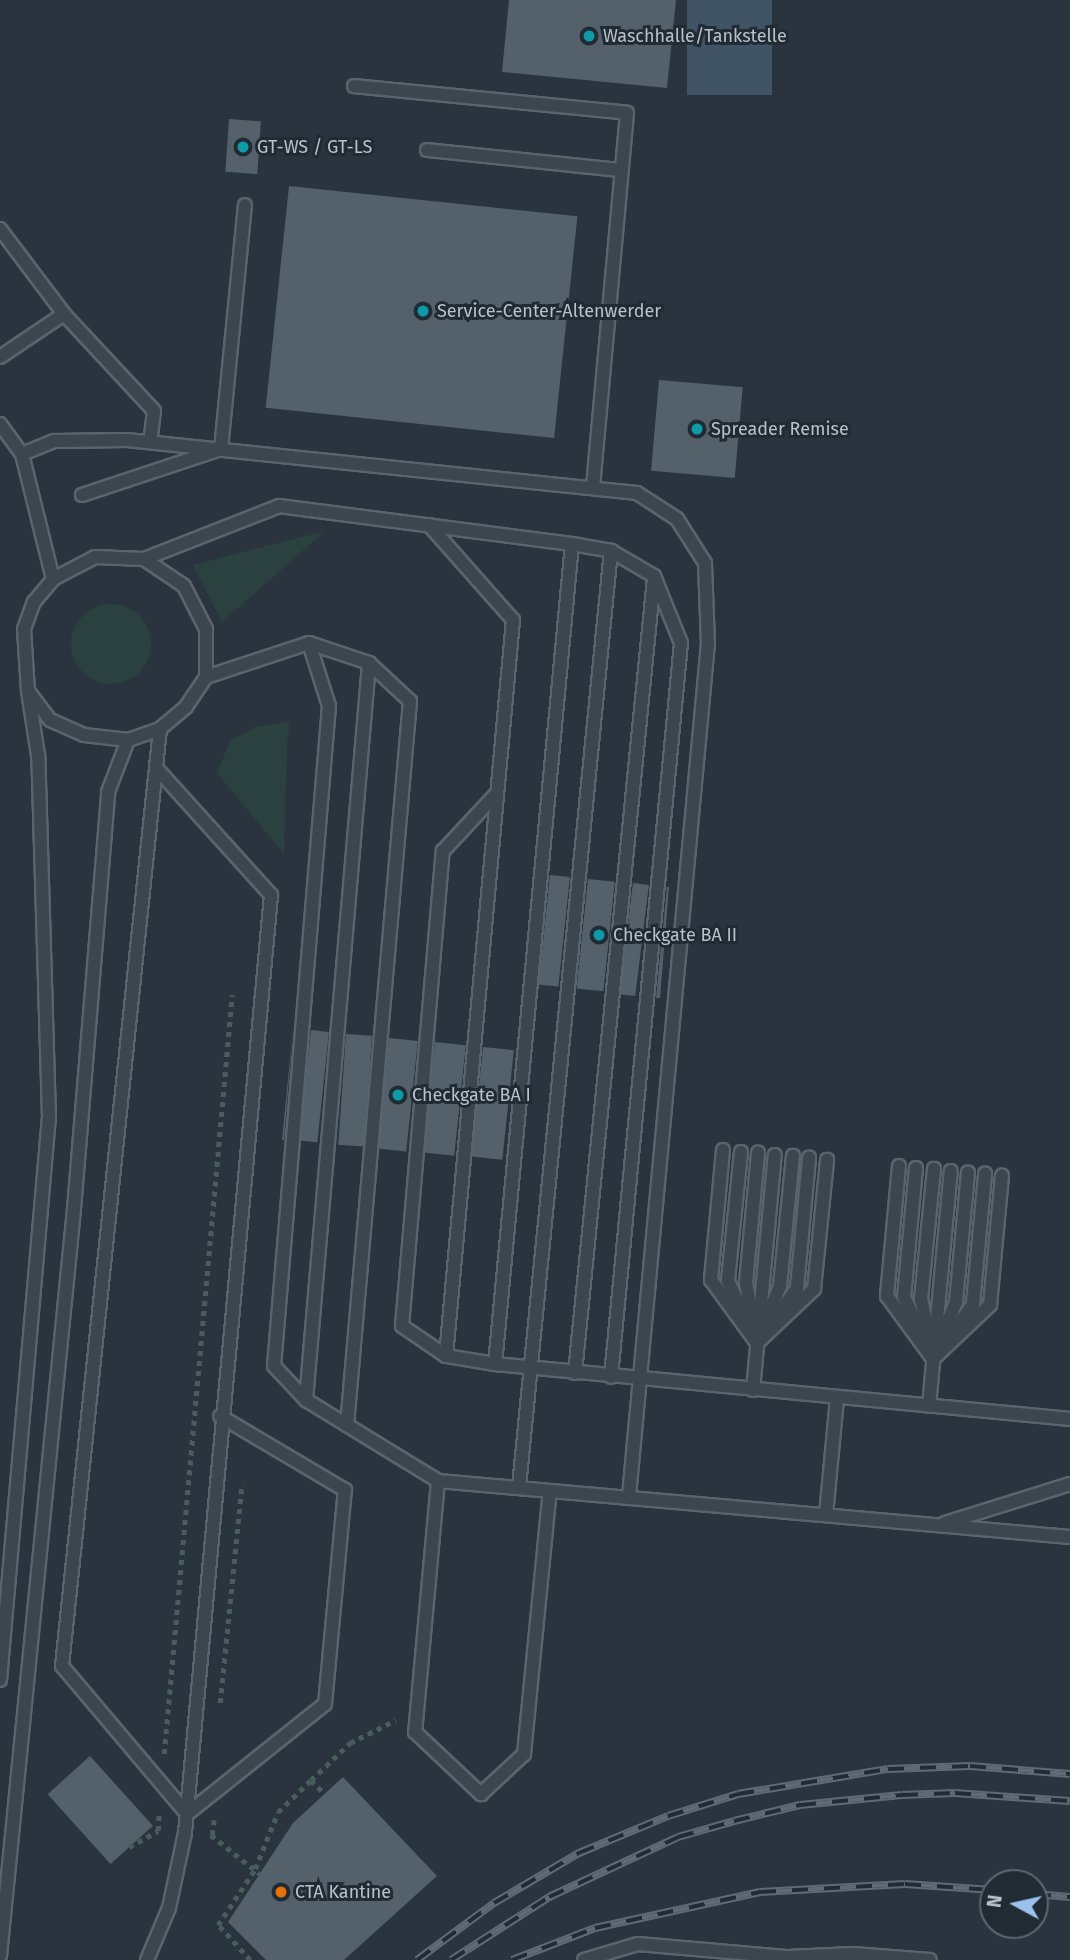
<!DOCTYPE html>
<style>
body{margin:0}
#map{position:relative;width:1070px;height:1960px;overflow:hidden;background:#29343e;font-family:"Fira Sans",sans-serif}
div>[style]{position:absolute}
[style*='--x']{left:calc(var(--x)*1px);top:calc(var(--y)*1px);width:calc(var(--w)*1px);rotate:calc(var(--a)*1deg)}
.green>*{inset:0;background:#2b4140}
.round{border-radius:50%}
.water>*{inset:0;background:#405465;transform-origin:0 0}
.building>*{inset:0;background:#54616b;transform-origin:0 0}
.path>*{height:4.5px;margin-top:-2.25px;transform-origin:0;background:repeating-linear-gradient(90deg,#4a5d5d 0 5px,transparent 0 10px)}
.roads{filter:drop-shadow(2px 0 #5a646c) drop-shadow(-2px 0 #5a646c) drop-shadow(0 2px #5a646c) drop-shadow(0 -2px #5a646c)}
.service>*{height:12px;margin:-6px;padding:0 6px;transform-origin:6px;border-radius:6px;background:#3c464e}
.rail>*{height:8px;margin-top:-4px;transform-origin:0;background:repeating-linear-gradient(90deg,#212b34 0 16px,#5f6a75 0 32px);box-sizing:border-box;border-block:2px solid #5f6a75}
.dots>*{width:19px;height:19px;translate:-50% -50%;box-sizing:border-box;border:4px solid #212b34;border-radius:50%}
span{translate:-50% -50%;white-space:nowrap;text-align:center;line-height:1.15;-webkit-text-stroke:6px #212b34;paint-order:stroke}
.poi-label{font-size:18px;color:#b9c1c9}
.left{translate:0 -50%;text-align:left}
.north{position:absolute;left:979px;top:1869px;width:70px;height:70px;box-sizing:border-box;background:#212b34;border:2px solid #5e6770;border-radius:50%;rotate:278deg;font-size:19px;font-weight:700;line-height:28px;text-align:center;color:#b9c1c9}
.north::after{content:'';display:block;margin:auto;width:24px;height:32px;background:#99c3ed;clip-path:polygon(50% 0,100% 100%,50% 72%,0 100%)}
</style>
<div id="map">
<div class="green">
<div style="clip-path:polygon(325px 531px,222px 622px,193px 565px)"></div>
<div class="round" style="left:71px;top:604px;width:80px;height:80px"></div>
<div style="clip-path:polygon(290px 721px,287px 744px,284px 854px,217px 773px,230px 741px,255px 727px)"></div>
</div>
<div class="water">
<div style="left:687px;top:0;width:85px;height:95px"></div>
</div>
<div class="building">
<div style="clip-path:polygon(509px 0,676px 0,667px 88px,502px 72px)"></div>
<div style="left:229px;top:119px;width:32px;height:53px;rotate:4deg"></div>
<div style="left:289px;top:186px;width:290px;height:223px;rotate:6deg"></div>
<div style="left:659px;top:380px;width:84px;height:91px;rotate:5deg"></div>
<div style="left:550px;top:875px;width:20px;height:110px;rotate:6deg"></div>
<div style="left:588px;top:879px;width:27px;height:110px;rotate:6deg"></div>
<div style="left:633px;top:883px;width:16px;height:112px;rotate:7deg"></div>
<div style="clip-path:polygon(667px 887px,669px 887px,660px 998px,656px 998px)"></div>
<div style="clip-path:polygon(293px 1029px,284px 1140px,282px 1140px)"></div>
<div style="left:311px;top:1030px;width:18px;height:111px;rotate:6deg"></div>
<div style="left:346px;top:1034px;width:26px;height:111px;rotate:4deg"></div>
<div style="left:389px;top:1038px;width:29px;height:111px;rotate:6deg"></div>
<div style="left:435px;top:1042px;width:31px;height:111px;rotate:6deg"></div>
<div style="left:483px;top:1047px;width:31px;height:110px;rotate:6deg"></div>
<div style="left:90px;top:1756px;width:94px;height:57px;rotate:48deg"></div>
<div style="clip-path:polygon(343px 1777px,437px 1876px,344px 1960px,266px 1960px,228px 1922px,293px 1823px)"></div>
</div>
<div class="path">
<div style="--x:220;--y:1703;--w:220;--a:-84.3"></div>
<div style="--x:164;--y:1754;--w:762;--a:-84.88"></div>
<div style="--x:311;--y:1780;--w:54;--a:-43.5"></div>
<div style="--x:350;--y:1743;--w:51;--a:-26.6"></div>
<div style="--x:211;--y:1835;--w:63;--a:38.5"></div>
<div style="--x:212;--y:1835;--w:17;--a:-83"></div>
<div style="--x:129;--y:1847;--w:33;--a:-29"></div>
<div style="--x:158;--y:1831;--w:19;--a:-87"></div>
<div style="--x:250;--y:1960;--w:47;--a:-132.4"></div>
<div style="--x:218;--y:1925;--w:67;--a:-56.5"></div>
<div style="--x:255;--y:1869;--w:61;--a:-68"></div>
<div style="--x:278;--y:1812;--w:46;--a:-44.1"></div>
<div style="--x:311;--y:1780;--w:20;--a:45"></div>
</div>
<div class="roads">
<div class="service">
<div style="--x:354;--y:86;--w:274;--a:5.6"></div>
<div style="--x:627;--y:113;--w:375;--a:95.2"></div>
<div style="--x:427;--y:150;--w:195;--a:5.9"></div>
<div style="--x:0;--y:229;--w:106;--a:53"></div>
<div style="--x:0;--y:357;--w:77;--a:-33.9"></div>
<div style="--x:64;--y:314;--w:132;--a:47.1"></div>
<div style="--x:154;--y:411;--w:31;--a:97"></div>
<div style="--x:0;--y:424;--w:37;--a:54"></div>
<div style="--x:22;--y:454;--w:129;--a:76.1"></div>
<div style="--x:22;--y:454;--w:35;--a:-22"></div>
<div style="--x:55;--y:441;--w:72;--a:-0.8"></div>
<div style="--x:127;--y:440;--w:513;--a:5.93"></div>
<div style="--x:637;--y:493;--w:48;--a:33"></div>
<div style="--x:677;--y:519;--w:52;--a:57.5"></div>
<div style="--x:705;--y:563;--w:80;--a:87.9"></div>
<div style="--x:708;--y:643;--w:858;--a:95.29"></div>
<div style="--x:82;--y:495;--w:146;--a:-18.3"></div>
<div style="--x:221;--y:449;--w:245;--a:-84.4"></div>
<div style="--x:429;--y:525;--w:127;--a:48.5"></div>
<div style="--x:513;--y:620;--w:739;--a:95.2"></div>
<div style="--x:572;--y:544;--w:40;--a:10"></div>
<div style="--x:611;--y:551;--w:50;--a:30.2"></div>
<div style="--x:654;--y:576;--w:72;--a:68.1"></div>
<div style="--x:681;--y:643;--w:737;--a:95.45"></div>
<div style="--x:95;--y:557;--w:49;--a:2.3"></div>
<div style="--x:144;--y:559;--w:48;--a:34"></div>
<div style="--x:184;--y:586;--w:48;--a:62.9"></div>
<div style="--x:206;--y:629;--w:48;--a:90"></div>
<div style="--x:206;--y:677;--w:36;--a:124"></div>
<div style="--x:186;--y:707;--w:34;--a:140"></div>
<div style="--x:160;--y:729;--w:34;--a:161"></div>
<div style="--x:128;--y:740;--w:44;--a:-173.5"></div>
<div style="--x:84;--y:735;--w:37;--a:-156"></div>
<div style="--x:50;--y:720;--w:36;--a:-127"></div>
<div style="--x:28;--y:691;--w:62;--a:-93.7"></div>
<div style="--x:24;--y:629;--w:29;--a:-70"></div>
<div style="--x:34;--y:602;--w:30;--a:-50"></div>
<div style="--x:53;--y:579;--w:47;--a:-27.6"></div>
<div style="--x:144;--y:559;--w:145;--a:-21.4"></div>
<div style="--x:279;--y:506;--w:295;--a:7.4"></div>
<div style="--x:572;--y:544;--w:824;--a:95.36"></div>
<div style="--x:495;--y:1364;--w:578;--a:5.46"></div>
<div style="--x:309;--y:643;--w:66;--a:72.4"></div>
<div style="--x:329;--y:706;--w:662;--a:94.76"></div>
<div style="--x:274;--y:1366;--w:47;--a:46.7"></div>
<div style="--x:306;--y:1400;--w:155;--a:31.5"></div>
<div style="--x:438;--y:1481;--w:634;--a:5.06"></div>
<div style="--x:206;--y:677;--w:108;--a:-18.3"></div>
<div style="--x:309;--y:643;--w:63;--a:18.4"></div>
<div style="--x:369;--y:663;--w:56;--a:42.8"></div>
<div style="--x:410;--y:701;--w:727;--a:94.97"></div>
<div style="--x:160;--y:729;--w:942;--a:95.97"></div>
<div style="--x:62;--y:1666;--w:194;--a:49.8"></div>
<div style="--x:187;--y:1814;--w:176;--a:-38.6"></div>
<div style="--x:325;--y:1704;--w:215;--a:-84.7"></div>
<div style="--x:345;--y:1490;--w:145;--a:-149.4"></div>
<div style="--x:723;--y:1150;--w:131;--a:95.3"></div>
<div style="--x:711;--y:1280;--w:78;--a:53.9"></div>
<div style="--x:741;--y:1152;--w:130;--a:95.8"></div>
<div style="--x:728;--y:1281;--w:40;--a:65"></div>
<div style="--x:899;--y:1166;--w:131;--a:95.3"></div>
<div style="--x:887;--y:1296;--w:78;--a:53.9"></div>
<div style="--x:916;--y:1168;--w:130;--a:95.3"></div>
<div style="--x:904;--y:1297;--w:40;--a:65"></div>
<div style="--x:774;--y:1320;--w:39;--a:-54"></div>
<div style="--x:797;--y:1288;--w:131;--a:-84.7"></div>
<div style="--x:753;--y:1322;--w:40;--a:-100"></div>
<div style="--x:746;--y:1283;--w:131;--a:-84.7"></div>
<div style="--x:765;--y:1323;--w:40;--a:-68"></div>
<div style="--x:780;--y:1286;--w:131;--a:-84.3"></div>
<div style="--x:950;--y:1336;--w:39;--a:-54"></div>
<div style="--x:973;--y:1304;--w:131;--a:-84.7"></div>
<div style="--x:941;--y:1339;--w:40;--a:-68"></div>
<div style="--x:956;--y:1302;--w:130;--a:-84.7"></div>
<div style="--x:930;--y:1341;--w:43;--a:-102.1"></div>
<div style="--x:921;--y:1299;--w:131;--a:-84.3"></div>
<div style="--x:757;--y:1343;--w:79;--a:-43.5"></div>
<div style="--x:814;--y:1289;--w:130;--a:-84.2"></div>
<div style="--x:933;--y:1359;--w:79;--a:-43.5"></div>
<div style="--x:990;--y:1305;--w:130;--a:-84.7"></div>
<div style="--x:495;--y:1364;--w:50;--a:-170.7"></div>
<div style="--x:446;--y:1356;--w:53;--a:-145.7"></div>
<div style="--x:402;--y:1326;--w:477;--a:-85.1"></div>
<div style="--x:443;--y:851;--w:79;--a:-47"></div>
<div style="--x:575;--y:1373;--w:798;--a:-84.32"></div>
<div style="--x:753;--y:1390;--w:236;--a:-84.7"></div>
<div style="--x:306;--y:1400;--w:740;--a:-85.11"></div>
<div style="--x:929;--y:1406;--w:236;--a:-84.7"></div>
<div style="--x:438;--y:1481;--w:252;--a:95.2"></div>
<div style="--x:415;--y:1732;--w:91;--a:43.2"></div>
<div style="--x:481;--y:1794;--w:59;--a:-42.9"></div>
<div style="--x:524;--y:1754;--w:264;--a:-84.4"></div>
<div style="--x:519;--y:1487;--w:941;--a:-84.39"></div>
<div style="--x:826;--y:1515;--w:118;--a:-84.6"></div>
<div style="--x:945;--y:1523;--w:131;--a:-17.3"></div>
<div style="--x:0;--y:1680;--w:565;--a:-85.03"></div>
<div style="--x:49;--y:1117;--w:362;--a:-91.7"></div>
<div style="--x:38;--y:755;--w:65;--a:-98.9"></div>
<div style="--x:0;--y:1956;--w:751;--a:-84.34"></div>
<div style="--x:74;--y:1209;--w:418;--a:-85.3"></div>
<div style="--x:108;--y:792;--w:56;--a:-69"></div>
<div style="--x:147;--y:1960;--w:56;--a:-67.1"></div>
<div style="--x:169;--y:1908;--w:77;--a:-78"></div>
<div style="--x:185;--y:1833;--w:942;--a:-84.76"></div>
<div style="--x:271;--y:895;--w:170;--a:-132.1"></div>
<div style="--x:584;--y:1960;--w:56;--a:-16.5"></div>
<div style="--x:638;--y:1944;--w:151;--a:5"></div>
<div style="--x:788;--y:1957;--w:65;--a:-2.6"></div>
<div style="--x:853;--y:1954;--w:77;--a:4.5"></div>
</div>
</div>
<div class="rail">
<div style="--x:1035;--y:1894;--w:35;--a:5"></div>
<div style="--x:417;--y:1960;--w:96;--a:-36.5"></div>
<div style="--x:494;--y:1903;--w:99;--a:-30.5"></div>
<div style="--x:579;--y:1853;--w:96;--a:-22.6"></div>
<div style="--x:668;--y:1816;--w:73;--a:-17.4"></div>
<div style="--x:738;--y:1794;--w:152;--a:-9.5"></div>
<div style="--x:888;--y:1769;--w:82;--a:-2.1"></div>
<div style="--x:970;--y:1766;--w:100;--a:4.6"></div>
<div style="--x:451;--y:1960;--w:117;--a:-32.7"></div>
<div style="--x:549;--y:1897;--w:142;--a:-24.9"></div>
<div style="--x:678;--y:1837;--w:58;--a:-15.9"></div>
<div style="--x:734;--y:1821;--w:68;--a:-13.6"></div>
<div style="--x:800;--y:1805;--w:102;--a:-5.6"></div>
<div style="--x:902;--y:1795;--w:53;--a:-2.2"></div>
<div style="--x:955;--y:1793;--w:115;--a:4"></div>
<div style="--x:512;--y:1960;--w:89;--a:-21.1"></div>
<div style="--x:595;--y:1928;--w:169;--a:-12.3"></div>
<div style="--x:760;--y:1892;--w:145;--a:-3.2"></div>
<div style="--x:905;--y:1884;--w:88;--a:3.9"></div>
</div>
<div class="dots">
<div style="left:589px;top:36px;background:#0f9aa8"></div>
<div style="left:243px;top:147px;background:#0f9aa8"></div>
<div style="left:423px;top:311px;background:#0f9aa8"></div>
<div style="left:697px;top:429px;background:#0f9aa8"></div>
<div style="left:599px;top:935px;background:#0f9aa8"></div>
<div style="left:398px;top:1095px;background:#0f9aa8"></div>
<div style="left:281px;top:1892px;background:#e8710a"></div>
</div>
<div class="poi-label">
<span class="left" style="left:603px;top:36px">Waschhalle/Tankstelle</span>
<span class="left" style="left:257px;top:147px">GT-WS / GT-LS</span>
<span class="left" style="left:437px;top:311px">Service-Center-Altenwerder</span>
<span class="left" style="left:711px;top:429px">Spreader Remise</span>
<span class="left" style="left:613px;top:935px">Checkgate BA II</span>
<span class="left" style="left:412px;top:1095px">Checkgate BA I</span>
<span class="left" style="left:295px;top:1892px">CTA Kantine</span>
</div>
<div class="north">N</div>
</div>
